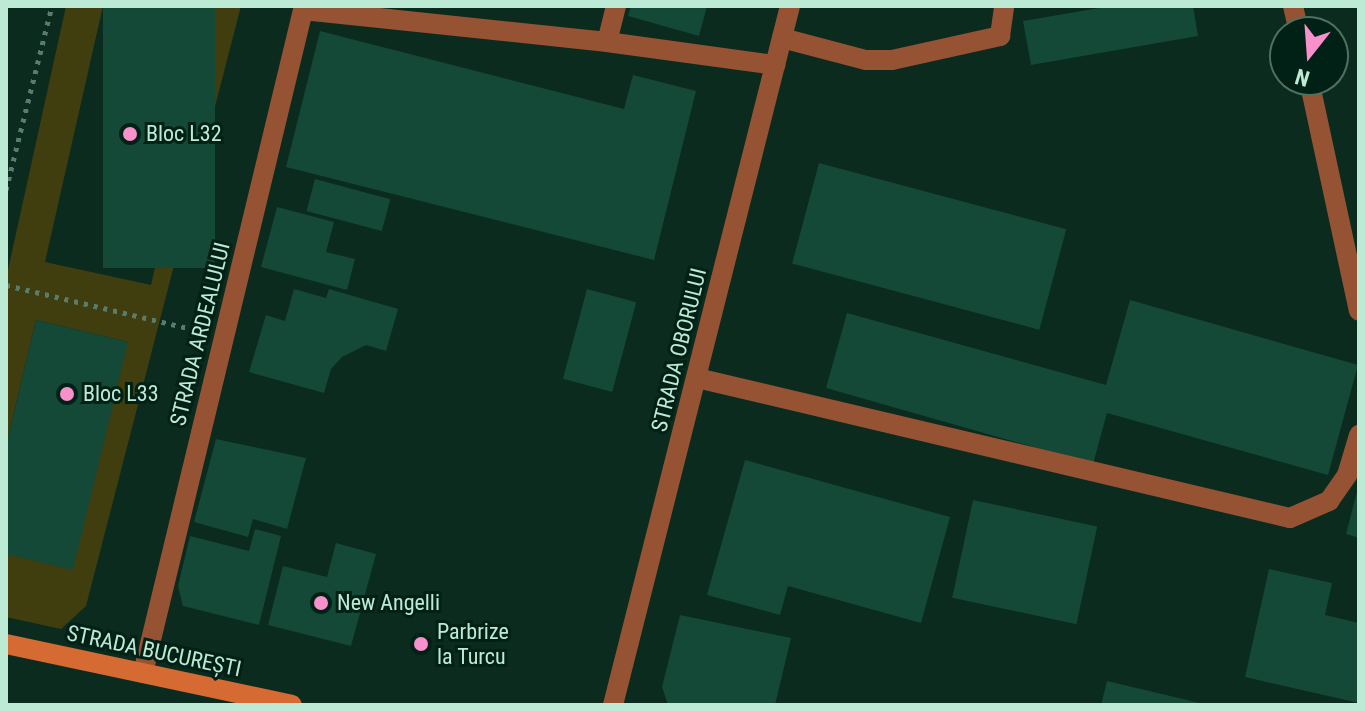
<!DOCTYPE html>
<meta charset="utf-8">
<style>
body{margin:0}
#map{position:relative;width:1365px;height:711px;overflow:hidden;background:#0b2b1f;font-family:"Roboto Condensed",sans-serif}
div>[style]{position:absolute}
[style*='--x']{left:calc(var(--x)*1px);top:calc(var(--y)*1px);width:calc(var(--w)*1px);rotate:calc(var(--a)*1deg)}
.green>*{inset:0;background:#403d0f}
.building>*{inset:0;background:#134936;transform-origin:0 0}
.path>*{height:5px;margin-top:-2.5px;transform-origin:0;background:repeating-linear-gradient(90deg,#587d6d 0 4px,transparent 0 10px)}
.lane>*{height:20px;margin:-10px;padding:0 10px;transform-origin:10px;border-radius:10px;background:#965333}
.street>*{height:20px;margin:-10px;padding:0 10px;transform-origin:10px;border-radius:10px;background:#965333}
.secondary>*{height:20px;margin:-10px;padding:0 10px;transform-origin:10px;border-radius:10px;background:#d66a33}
.dots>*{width:22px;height:22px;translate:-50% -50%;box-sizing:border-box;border:4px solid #022116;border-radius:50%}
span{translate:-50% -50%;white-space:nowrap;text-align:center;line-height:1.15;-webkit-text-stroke:6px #022116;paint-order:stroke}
.poi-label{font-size:22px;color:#bdead5}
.left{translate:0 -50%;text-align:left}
.street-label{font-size:22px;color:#bdead5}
.frame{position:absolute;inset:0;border:8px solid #bdead5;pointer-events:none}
.north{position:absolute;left:1269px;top:16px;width:80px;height:80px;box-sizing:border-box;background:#022116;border:2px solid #4d7162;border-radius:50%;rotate:197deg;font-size:22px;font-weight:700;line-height:32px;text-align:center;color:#bdead5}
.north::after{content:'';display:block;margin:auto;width:28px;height:36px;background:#f890cc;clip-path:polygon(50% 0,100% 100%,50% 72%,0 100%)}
</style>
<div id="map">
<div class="green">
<div style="clip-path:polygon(66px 6px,103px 6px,45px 262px,151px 285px,215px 6px,241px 6px,86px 606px,61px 629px,6px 617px,6px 554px,128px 342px,36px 320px,6px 446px,6px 279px)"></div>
</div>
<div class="building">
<div style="left:103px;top:6px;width:112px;height:262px"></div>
<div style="clip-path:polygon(631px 6px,707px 6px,699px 36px,628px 16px)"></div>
<div style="clip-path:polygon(1111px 6px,1193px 6px,1198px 36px,1031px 65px,1023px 21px)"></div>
<div style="clip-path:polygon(320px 31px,624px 109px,633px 75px,696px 91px,654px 260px,286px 167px)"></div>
<div style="left:819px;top:163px;width:256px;height:104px;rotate:15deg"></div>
<div style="left:315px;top:179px;width:78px;height:33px;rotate:15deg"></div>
<div style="clip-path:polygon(277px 207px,334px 222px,326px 252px,355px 259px,347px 290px,261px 267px)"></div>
<div style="clip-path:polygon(294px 289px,326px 298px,329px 289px,398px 309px,386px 351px,366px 345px,342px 357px,331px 369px,324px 393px,249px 372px,266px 315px,285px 321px)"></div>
<div style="left:587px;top:289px;width:51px;height:93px;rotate:15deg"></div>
<div style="clip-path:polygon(1130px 300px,1358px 365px,1328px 475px,1107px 413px,1093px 464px,826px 388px,847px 313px,1106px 385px)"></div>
<div style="clip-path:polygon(36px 320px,128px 342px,73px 570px,6px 554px,6px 446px)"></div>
<div style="clip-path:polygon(216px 439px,306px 458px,287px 529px,253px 519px,248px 537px,194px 522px)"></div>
<div style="clip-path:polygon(745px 460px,950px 517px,921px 623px,788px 586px,780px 615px,707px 595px)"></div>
<div style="clip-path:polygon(1358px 488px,1359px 488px,1359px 538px,1346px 534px)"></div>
<div style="left:973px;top:500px;width:127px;height:100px;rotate:12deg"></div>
<div style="clip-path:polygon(255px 529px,281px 536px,259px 625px,183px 606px,178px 586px,190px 536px,249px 551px)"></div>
<div style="clip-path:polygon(336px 543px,376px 554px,351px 646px,268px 625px,283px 566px,327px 577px)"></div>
<div style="clip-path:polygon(1269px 569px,1332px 583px,1325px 615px,1359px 623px,1359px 703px,1245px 677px)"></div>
<div style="clip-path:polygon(680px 615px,791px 638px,775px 705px,668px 705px,662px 687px)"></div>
<div style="clip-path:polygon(1107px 681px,1204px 704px,1204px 705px,1101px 705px)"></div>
</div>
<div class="path">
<div style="--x:6;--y:190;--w:190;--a:-76"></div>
<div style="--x:6;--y:285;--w:195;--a:13.3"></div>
</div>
<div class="lane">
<div style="--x:616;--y:6;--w:37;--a:104"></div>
<div style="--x:607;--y:42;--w:170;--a:7.8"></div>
<div style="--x:1293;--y:6;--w:27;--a:77"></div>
<div style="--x:303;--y:10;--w:306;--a:6"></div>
<div style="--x:782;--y:38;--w:87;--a:14.7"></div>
<div style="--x:866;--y:60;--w:26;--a:0"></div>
<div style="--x:892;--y:60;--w:111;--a:-12.5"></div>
<div style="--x:1000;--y:36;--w:30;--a:-82"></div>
<div style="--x:1309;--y:80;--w:236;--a:77.8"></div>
<div style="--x:697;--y:378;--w:609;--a:13.28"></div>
<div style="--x:1290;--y:518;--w:43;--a:-23.6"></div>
<div style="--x:1329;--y:501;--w:32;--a:-55"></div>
<div style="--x:1347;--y:475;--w:42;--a:-73.3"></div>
</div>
<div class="street">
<div style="--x:143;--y:673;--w:686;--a:-76.43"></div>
<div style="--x:613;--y:705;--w:721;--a:-75.79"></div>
</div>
<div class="secondary">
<div style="--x:6;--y:644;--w:292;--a:12"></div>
</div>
<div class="dots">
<div style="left:130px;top:134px;background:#f890cc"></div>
<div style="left:67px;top:394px;background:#f890cc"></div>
<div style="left:321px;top:603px;background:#f890cc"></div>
<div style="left:421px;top:644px;background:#f890cc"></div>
</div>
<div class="poi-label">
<span class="left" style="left:146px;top:134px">Bloc L32</span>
<span class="left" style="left:83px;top:394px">Bloc L33</span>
<span class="left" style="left:337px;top:603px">New Angelli</span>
<span class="left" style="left:437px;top:644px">Parbrize<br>la Turcu</span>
</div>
<div class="street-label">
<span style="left:200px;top:334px;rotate:-76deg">STRADA ARDEALULUI</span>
<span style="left:679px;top:350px;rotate:-76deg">STRADA OBORULUI</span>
<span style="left:154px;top:651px;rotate:12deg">STRADA BUCUREȘTI</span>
</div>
<div class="frame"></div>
<div class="north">N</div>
</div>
